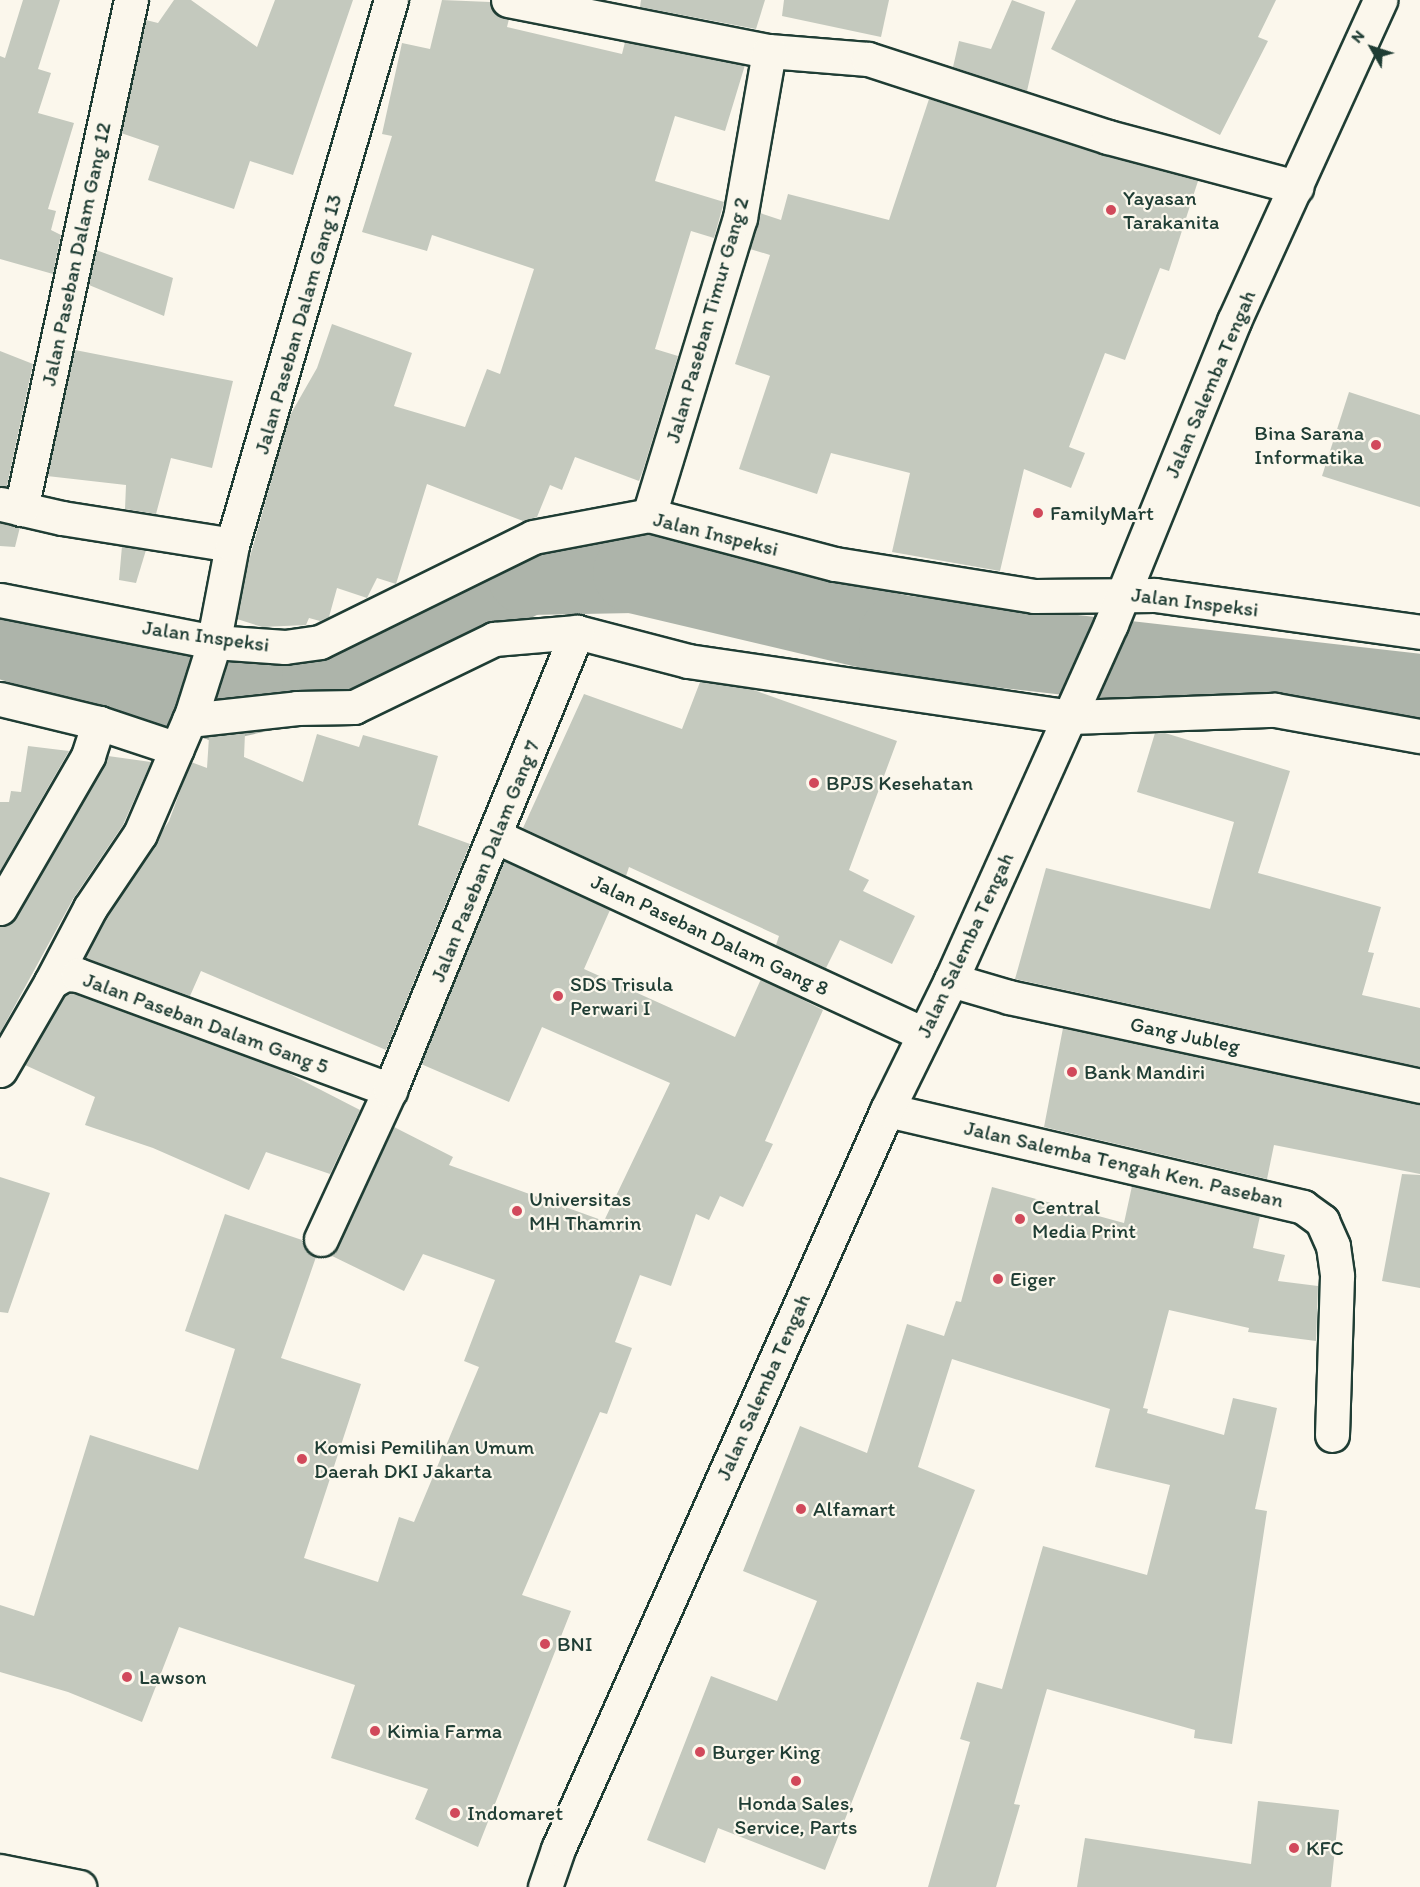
<!DOCTYPE html>
<style>
body{margin:0}
#map{position:relative;width:1420px;height:1887px;overflow:hidden;background:#fbf7ec;font-family:Itim,sans-serif}
div>[style]{position:absolute}
[style*='--x']{left:calc(var(--x)*1px);top:calc(var(--y)*1px);width:calc(var(--w)*1px);rotate:calc(var(--a)*1deg)}
.river>*{height:81px;margin:-40.5px;padding:0 40.5px;transform-origin:40.5px;border-radius:40.5px;background:#adb4aa}
.building>*{inset:0;background:#c4c9be}
.roads{filter:drop-shadow(2px 0 #1f3d34) drop-shadow(-2px 0 #1f3d34) drop-shadow(0 2px #1f3d34) drop-shadow(0 -2px #1f3d34)}
.street>*{height:33px;margin:-16.5px;padding:0 16.5px;transform-origin:16.5px;border-radius:16.5px;background:#fbf7ec}
.secondary>*{height:33px;margin:-16.5px;padding:0 16.5px;transform-origin:16.5px;border-radius:16.5px;background:#fbf7ec}
.primary>*{height:33px;margin:-16.5px;padding:0 16.5px;transform-origin:16.5px;border-radius:16.5px;background:#fbf7ec}
.dots>*{width:16px;height:16px;translate:-50% -50%;box-sizing:border-box;border:3px solid #fbf7ec;border-radius:50%}
span{translate:-50% -50%;white-space:nowrap;text-align:center;line-height:1.15;-webkit-text-stroke:4.5px #fbf7ec;paint-order:stroke}
.poi-label{font-size:21px;color:#1f3d34}
.left{translate:0 -50%;text-align:left}
.right{translate:-100% -50%;text-align:right}
.street-label{font-size:21px;color:#1f3d34}
.north{position:absolute;left:1342px;top:18px;width:60px;height:60px;-webkit-text-stroke:4px #fbf7ec;paint-order:stroke;rotate:309deg;font-size:16px;font-weight:700;line-height:24px;text-align:center;color:#1f3d34}
.north::after{content:'';display:block;margin:auto;width:21px;height:27px;background:#1f3d34;clip-path:polygon(50% 0,100% 100%,50% 72%,0 100%)}
</style>
<div id="map">
<div class="river">
<div style="--x:0;--y:637;--w:227;--a:16.1"></div>
<div style="--x:218;--y:700;--w:107;--a:-12.5"></div>
<div style="--x:322;--y:677;--w:229;--a:-26.7"></div>
<div style="--x:527;--y:574;--w:106;--a:-1.1"></div>
<div style="--x:633;--y:572;--w:273;--a:13.3"></div>
<div style="--x:899;--y:635;--w:524;--a:6.46"></div>
</div>
<div class="building">
<div style="clip-path:polygon(23px 0,60px 0,38px 69px,51px 73px,38px 113px,74px 123px,48px 209px,56px 211px,51px 230px,61px 235px,53px 274px,0 259px,0 56px,5px 58px)"></div>
<div style="clip-path:polygon(174px 0,191px 0,257px 47px,275px 0,353px 0,293px 175px,250px 161px,234px 209px,148px 180px,159px 146px,121px 133px,146px 20px,158px 23px)"></div>
<div style="clip-path:polygon(442px 0,490px 2px,495px 14px,509px 19px,507px 27px,622px 54px,625px 42px,745px 65px,725px 131px,675px 116px,655px 181px,724px 202px,714px 238px,691px 231px,655px 349px,678px 356px,644px 467px,639px 481px,575px 457px,562px 490px,550px 485px,537px 517px,523px 521px,427px 484px,396px 584px,377px 578px,367px 598px,337px 588px,329px 617px,320px 621px,309px 618px,306px 625px,262px 627px,237px 619px,248px 564px,289px 417px,317px 368px,332px 324px,412px 353px,394px 406px,465px 427px,487px 369px,500px 374px,534px 269px,432px 235px,427px 251px,362px 232px,392px 136px,382px 134px,402px 43px,430px 49px)"></div>
<div style="clip-path:polygon(641px 0,765px 0,756px 29px,640px 7px)"></div>
<div style="clip-path:polygon(784px 0,889px 0,881px 37px,782px 16px)"></div>
<div style="clip-path:polygon(1012px 0,1045px 12px,1027px 91px,953px 67px,959px 41px,991px 49px)"></div>
<div style="clip-path:polygon(1076px 0,1276px 0,1258px 37px,1268px 41px,1220px 135px,1051px 49px)"></div>
<div style="clip-path:polygon(929px 99px,1102px 155px,1198px 181px,1169px 271px,1160px 268px,1125px 360px,1105px 353px,1069px 447px,1085px 453px,1071px 488px,1024px 469px,1000px 571px,892px 552px,910px 473px,831px 453px,817px 494px,739px 469px,770px 376px,735px 364px,770px 255px,750px 249px,760px 213px,781px 220px,788px 194px,889px 220px)"></div>
<div style="clip-path:polygon(96px 250px,173px 278px,164px 316px,89px 285px)"></div>
<div style="clip-path:polygon(75px 350px,233px 381px,212px 468px,171px 458px,156px 514px,125px 509px,126px 485px,47px 476px)"></div>
<div style="clip-path:polygon(0 351px,33px 364px,7px 486px,0 486px)"></div>
<div style="clip-path:polygon(1349px 392px,1420px 415px,1420px 507px,1322px 476px)"></div>
<div style="clip-path:polygon(0 523px,20px 527px,15px 547px,0 546px)"></div>
<div style="clip-path:polygon(122px 546px,146px 550px,136px 583px,119px 580px)"></div>
<div style="clip-path:polygon(700px 682px,751px 689px,897px 741px,849px 870px,869px 880px,863px 891px,915px 916px,892px 964px,840px 940px,826px 968px,776px 945px,779px 936px,629px 867px,626px 876px,523px 828px,584px 694px,682px 729px)"></div>
<div style="clip-path:polygon(245px 733px,244px 757px,303px 782px,317px 734px,359px 747px,363px 735px,438px 756px,418px 825px,470px 844px,386px 1050px,201px 971px,190px 996px,85px 958px,106px 918px,169px 821px,191px 762px,207px 768px,209px 737px)"></div>
<div style="clip-path:polygon(1155px 733px,1165px 733px,1290px 771px,1258px 873px,1381px 907px,1368px 952px,1374px 953px,1362px 995px,1420px 1008px,1420px 1067px,1015px 979px,1046px 868px,1210px 909px,1234px 822px,1137px 792px)"></div>
<div style="clip-path:polygon(28px 746px,69px 751px,0 871px,0 802px,9px 802px,11px 791px,21px 792px)"></div>
<div style="clip-path:polygon(108px 756px,151px 762px,123px 825px,73px 899px,0 1033px,0 927px,16px 917px)"></div>
<div style="clip-path:polygon(504px 861px,610px 910px,584px 969px,735px 1037px,761px 979px,823px 1010px,765px 1141px,773px 1144px,743px 1207px,720px 1196px,709px 1220px,696px 1214px,671px 1286px,640px 1275px,615px 1342px,632px 1348px,607px 1414px,600px 1412px,522px 1595px,571px 1611px,478px 1847px,415px 1819px,428px 1789px,331px 1758px,355px 1685px,179px 1627px,142px 1722px,68px 1692px,0 1672px,0 1605px,34px 1616px,90px 1435px,198px 1470px,235px 1349px,185px 1331px,225px 1214px,302px 1240px,306px 1250px,316px 1257px,281px 1358px,361px 1384px,304px 1558px,378px 1582px,399px 1517px,414px 1522px,479px 1367px,464px 1361px,495px 1280px,423px 1254px,404px 1291px,330px 1255px,338px 1247px,394px 1127px,453px 1157px,449px 1165px,604px 1221px,670px 1083px,542px 1027px,509px 1102px,421px 1064px)"></div>
<div style="clip-path:polygon(74px 993px,284px 1071px,360px 1110px,330px 1174px,266px 1152px,249px 1190px,153px 1148px,85px 1125px,95px 1097px,25px 1065px,65px 996px)"></div>
<div style="clip-path:polygon(1063px 1028px,1420px 1104px,1420px 1174px,1274px 1145px,1267px 1179px,1044px 1127px)"></div>
<div style="clip-path:polygon(1402px 1174px,1420px 1175px,1420px 1288px,1382px 1281px)"></div>
<div style="clip-path:polygon(0 1177px,50px 1193px,8px 1313px,0 1312px)"></div>
<div style="clip-path:polygon(1132px 1186px,1260px 1216px,1253px 1248px,1285px 1255px,1278px 1281px,1318px 1286px,1316px 1341px,1248px 1332px,1249px 1328px,1169px 1310px,1143px 1408px,1148px 1409px,1147px 1413px,1224px 1435px,1233px 1398px,1277px 1408px,1255px 1509px,1267px 1511px,1232px 1744px,1194px 1738px,1195px 1730px,1047px 1689px,1014px 1804px,1020px 1805px,996px 1887px,928px 1887px,970px 1742px,960px 1739px,977px 1682px,1002px 1689px,1043px 1546px,1147px 1575px,1170px 1485px,1095px 1467px,1110px 1409px,952px 1359px,918px 1467px,975px 1490px,825px 1870px,718px 1828px,705px 1863px,647px 1840px,711px 1676px,777px 1701px,817px 1601px,743px 1571px,800px 1426px,867px 1453px,907px 1324px,944px 1336px,956px 1301px,961px 1302px,992px 1187px,1124px 1223px)"></div>
<div style="clip-path:polygon(1258px 1801px,1339px 1810px,1331px 1887px,1077px 1887px,1085px 1838px,1251px 1864px)"></div>
</div>
<div class="roads">
<div class="street">
<div style="--x:508;--y:0;--w:266;--a:11.1"></div>
<div style="--x:769;--y:51;--w:99;--a:4.6"></div>
<div style="--x:868;--y:59;--w:252;--a:18"></div>
<div style="--x:1108;--y:137;--w:195;--a:14.9"></div>
<div style="--x:1;--y:504;--w:63;--a:12.9"></div>
<div style="--x:62;--y:518;--w:172;--a:9"></div>
<div style="--x:21;--y:509;--w:521;--a:-77.81"></div>
<div style="--x:649;--y:515;--w:311;--a:-73"></div>
<div style="--x:740;--y:218;--w:169;--a:-80.1"></div>
<div style="--x:0;--y:600;--w:218;--a:11.1"></div>
<div style="--x:214;--y:642;--w:71;--a:4"></div>
<div style="--x:285;--y:647;--w:35;--a:-8"></div>
<div style="--x:320;--y:642;--w:237;--a:-26.2"></div>
<div style="--x:533;--y:537;--w:118;--a:-10.7"></div>
<div style="--x:649;--y:515;--w:192;--a:14.8"></div>
<div style="--x:835;--y:564;--w:202;--a:9.1"></div>
<div style="--x:1034;--y:596;--w:121;--a:-0.5"></div>
<div style="--x:1155;--y:595;--w:268;--a:7.9"></div>
<div style="--x:0;--y:699;--w:102;--a:13.6"></div>
<div style="--x:99;--y:723;--w:82;--a:18.4"></div>
<div style="--x:189;--y:720;--w:109;--a:-6.3"></div>
<div style="--x:297;--y:708;--w:57;--a:-1"></div>
<div style="--x:354;--y:707;--w:156;--a:-25.9"></div>
<div style="--x:494;--y:639;--w:83;--a:-4.8"></div>
<div style="--x:577;--y:632;--w:115;--a:14.6"></div>
<div style="--x:688;--y:661;--w:386;--a:8.3"></div>
<div style="--x:1070;--y:717;--w:205;--a:-2"></div>
<div style="--x:1275;--y:710;--w:147;--a:10.2"></div>
<div style="--x:497;--y:837;--w:470;--a:24.8"></div>
<div style="--x:0;--y:908;--w:176;--a:-59.9"></div>
<div style="--x:88;--y:756;--w:35;--a:-72"></div>
<div style="--x:951;--y:980;--w:60;--a:16.3"></div>
<div style="--x:1009;--y:997;--w:421;--a:12.2"></div>
<div style="--x:51;--y:982;--w:84;--a:-62.2"></div>
<div style="--x:90;--y:908;--w:89;--a:-56"></div>
<div style="--x:140;--y:834;--w:132;--a:-66.7"></div>
<div style="--x:192;--y:713;--w:66;--a:-72.4"></div>
<div style="--x:212;--y:650;--w:107;--a:-79.2"></div>
<div style="--x:232;--y:545;--w:568;--a:-73.74"></div>
<div style="--x:0;--y:1070;--w:102;--a:-59.9"></div>
<div style="--x:51;--y:982;--w:16;--a:-30"></div>
<div style="--x:65;--y:974;--w:13;--a:4"></div>
<div style="--x:78;--y:975;--w:333;--a:20.2"></div>
<div style="--x:887;--y:1110;--w:427;--a:13.1"></div>
<div style="--x:1303;--y:1207;--w:24;--a:36"></div>
<div style="--x:1322;--y:1221;--w:27;--a:66"></div>
<div style="--x:1333;--y:1246;--w:30;--a:82"></div>
<div style="--x:1337;--y:1276;--w:159;--a:91.8"></div>
<div style="--x:321;--y:1239;--w:164;--a:-65.2"></div>
<div style="--x:390;--y:1090;--w:495;--a:-67.8"></div>
</div>
<div class="secondary">
<div style="--x:545;--y:1887;--w:40;--a:-71.1"></div>
<div style="--x:558;--y:1849;--w:809;--a:-66"></div>
<div style="--x:887;--y:1110;--w:145;--a:-63.8"></div>
<div style="--x:951;--y:980;--w:390;--a:-65.8"></div>
<div style="--x:1111;--y:624;--w:327;--a:-67.9"></div>
<div style="--x:1234;--y:321;--w:353;--a:-65.5"></div>
</div>
<div class="primary">
<div style="--x:0;--y:1871;--w:81;--a:11.4"></div>
</div>
</div>
<div class="dots">
<div style="left:1111px;top:210px;background:#d1495b"></div>
<div style="left:1376px;top:445px;background:#d1495b"></div>
<div style="left:1038px;top:513px;background:#d1495b"></div>
<div style="left:814px;top:783px;background:#d1495b"></div>
<div style="left:558px;top:996px;background:#d1495b"></div>
<div style="left:1072px;top:1072px;background:#d1495b"></div>
<div style="left:517px;top:1211px;background:#d1495b"></div>
<div style="left:1020px;top:1219px;background:#d1495b"></div>
<div style="left:998px;top:1279px;background:#d1495b"></div>
<div style="left:302px;top:1459px;background:#d1495b"></div>
<div style="left:801px;top:1509px;background:#d1495b"></div>
<div style="left:545px;top:1644px;background:#d1495b"></div>
<div style="left:127px;top:1677px;background:#d1495b"></div>
<div style="left:375px;top:1731px;background:#d1495b"></div>
<div style="left:700px;top:1752px;background:#d1495b"></div>
<div style="left:796px;top:1781px;background:#d1495b"></div>
<div style="left:455px;top:1813px;background:#d1495b"></div>
<div style="left:1294px;top:1848px;background:#d1495b"></div>
</div>
<div class="poi-label">
<span class="left" style="left:1123px;top:210px">Yayasan<br>Tarakanita</span>
<span class="right" style="left:1364px;top:445px">Bina Sarana<br>Informatika</span>
<span class="left" style="left:1050px;top:513px">FamilyMart</span>
<span class="left" style="left:826px;top:783px">BPJS Kesehatan</span>
<span class="left" style="left:570px;top:996px">SDS Trisula<br>Perwari I</span>
<span class="left" style="left:1084px;top:1072px">Bank Mandiri</span>
<span class="left" style="left:529px;top:1211px">Universitas<br>MH Thamrin</span>
<span class="left" style="left:1032px;top:1219px">Central<br>Media Print</span>
<span class="left" style="left:1010px;top:1279px">Eiger</span>
<span class="left" style="left:314px;top:1459px">Komisi Pemilihan Umum<br>Daerah DKI Jakarta</span>
<span class="left" style="left:813px;top:1509px">Alfamart</span>
<span class="left" style="left:557px;top:1644px">BNI</span>
<span class="left" style="left:139px;top:1677px">Lawson</span>
<span class="left" style="left:387px;top:1731px">Kimia Farma</span>
<span class="left" style="left:712px;top:1752px">Burger King</span>
<span style="left:796px;top:1815px">Honda Sales,<br>Service, Parts</span>
<span class="left" style="left:467px;top:1813px">Indomaret</span>
<span class="left" style="left:1306px;top:1848px">KFC</span>
</div>
<div class="street-label">
<span style="left:76px;top:254px;rotate:-78deg">Jalan Paseban Dalam Gang 12</span>
<span style="left:707px;top:320px;rotate:-74deg">Jalan Paseban Timur Gang 2</span>
<span style="left:298px;top:324px;rotate:-74deg">Jalan Paseban Dalam Gang 13</span>
<span style="left:1210px;top:384px;rotate:-67deg">Jalan Salemba Tengah</span>
<span style="left:716px;top:534px;rotate:14deg">Jalan Inspeksi</span>
<span style="left:1195px;top:602px;rotate:7deg">Jalan Inspeksi</span>
<span style="left:206px;top:636px;rotate:8deg">Jalan Inspeksi</span>
<span style="left:485px;top:861px;rotate:-68deg">Jalan Paseban Dalam Gang 7</span>
<span style="left:710px;top:935px;rotate:25deg">Jalan Paseban Dalam Gang 8</span>
<span style="left:965px;top:945px;rotate:-65deg">Jalan Salemba Tengah</span>
<span style="left:206px;top:1023px;rotate:20deg">Jalan Paseban Dalam Gang 5</span>
<span style="left:1185px;top:1035px;rotate:12deg">Gang Jubleg</span>
<span style="left:1124px;top:1164px;rotate:13deg">Jalan Salemba Tengah Ken. Paseban</span>
<span style="left:763px;top:1387px;rotate:-66deg">Jalan Salemba Tengah</span>
</div>
<div class="north">N</div>
</div>
